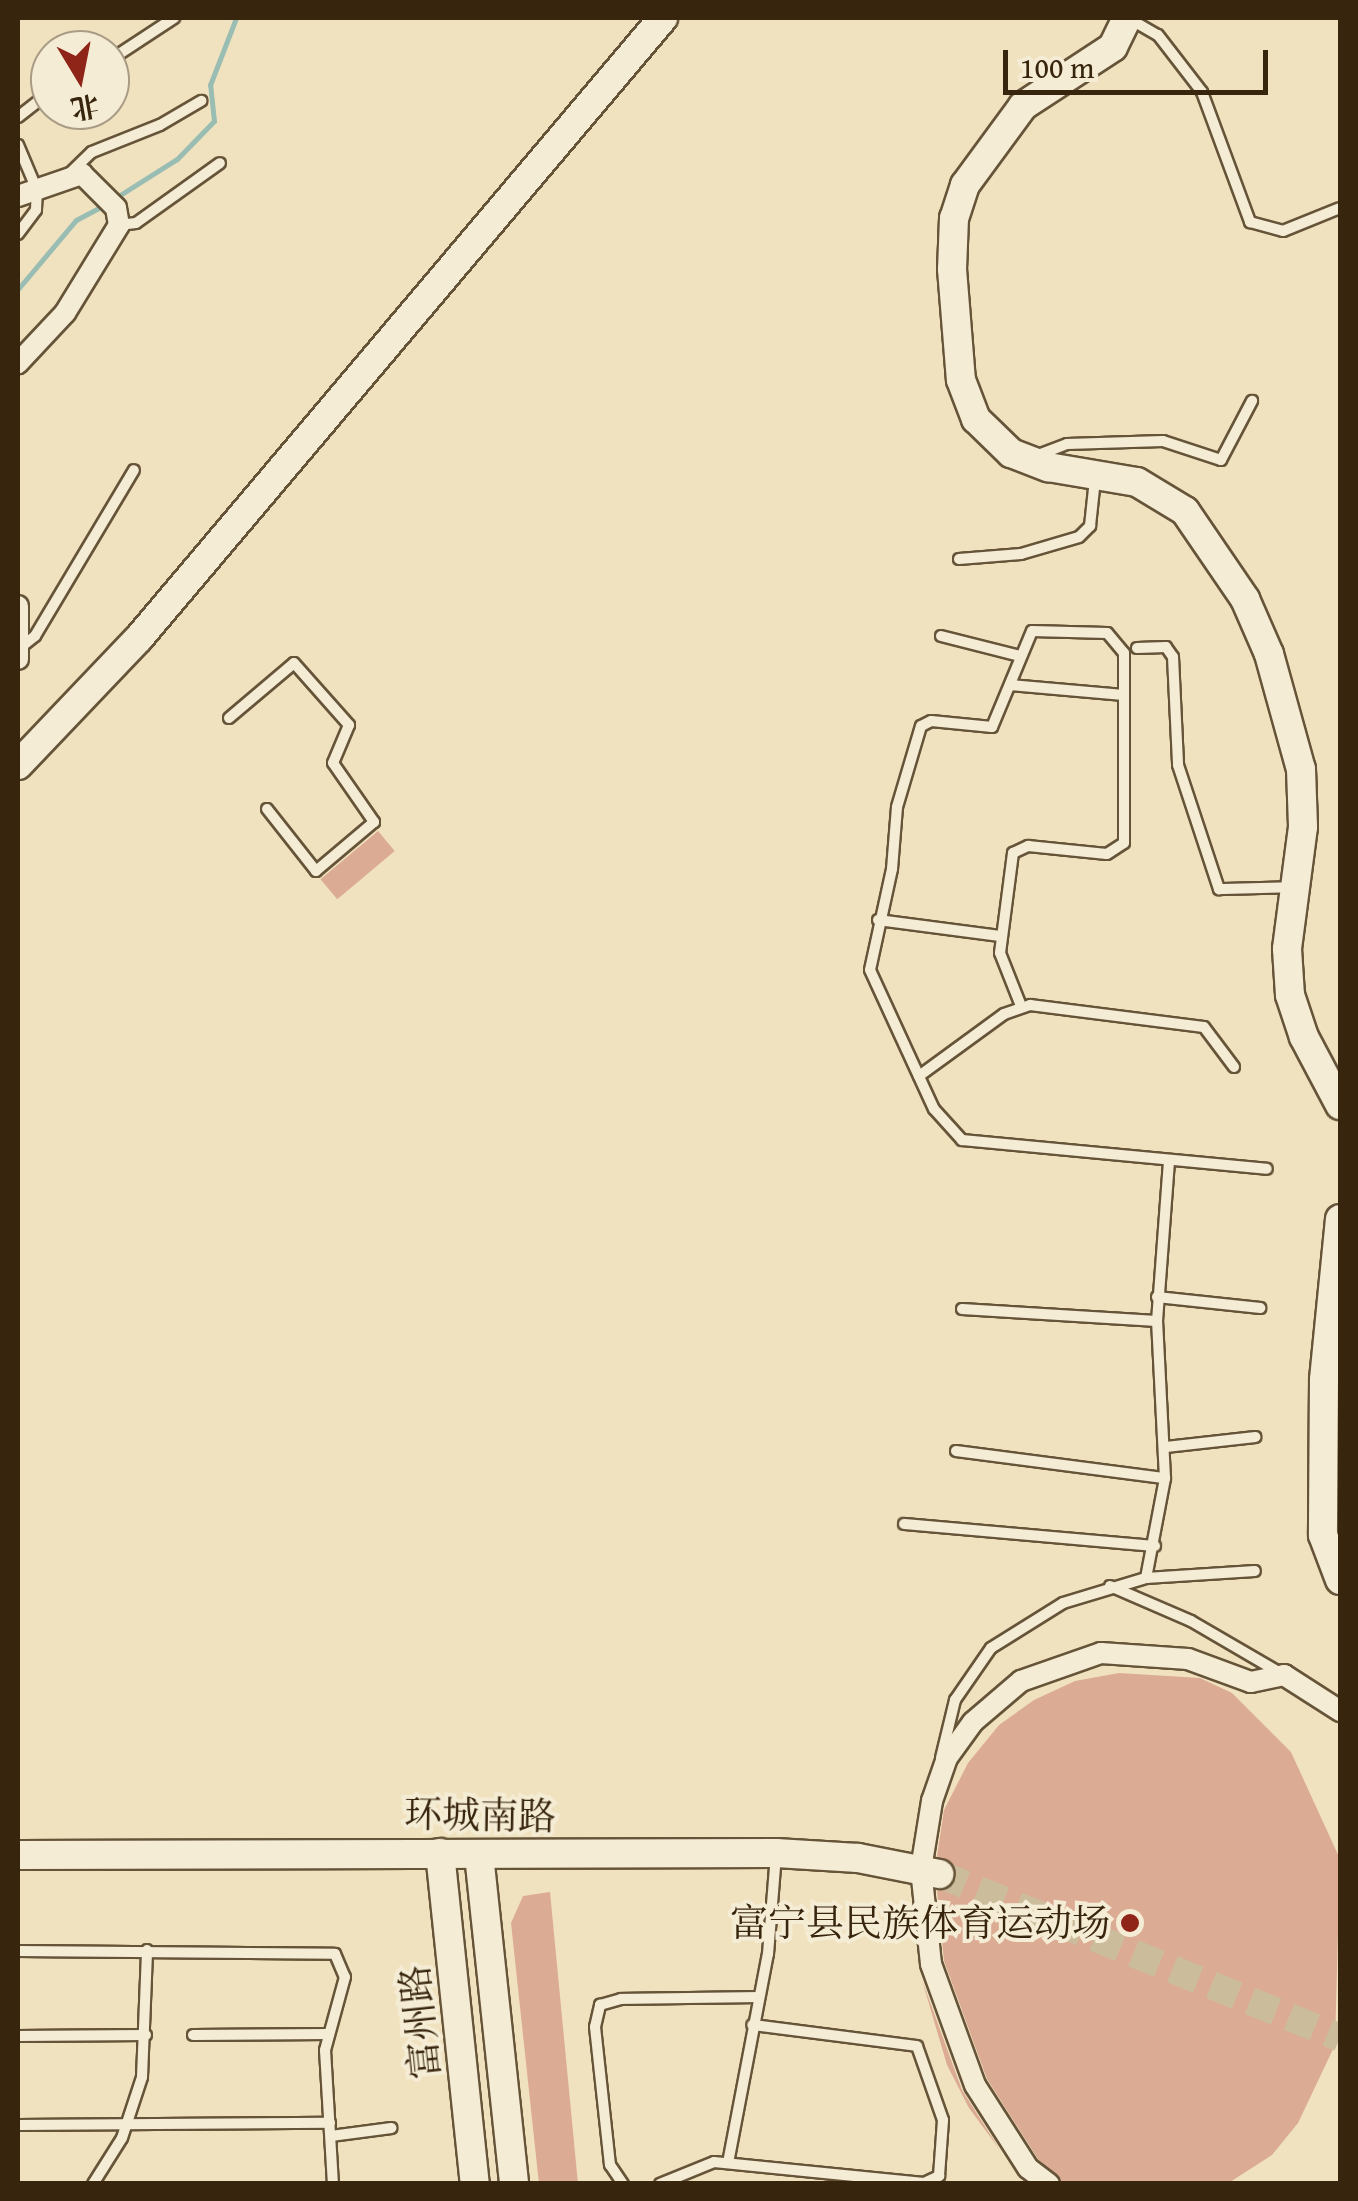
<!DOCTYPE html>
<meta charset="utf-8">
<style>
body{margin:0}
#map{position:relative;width:1358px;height:2201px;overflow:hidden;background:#f0e2be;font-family:"Gentium Book Plus","Noto Serif SC",serif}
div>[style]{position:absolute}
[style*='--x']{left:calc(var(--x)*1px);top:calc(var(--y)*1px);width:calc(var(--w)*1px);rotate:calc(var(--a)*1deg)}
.stream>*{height:5px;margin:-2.5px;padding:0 2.5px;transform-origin:2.5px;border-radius:2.5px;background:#9abdb3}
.building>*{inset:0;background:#dcab93;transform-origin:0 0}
.secondary-tunnel>*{height:28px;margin-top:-14px;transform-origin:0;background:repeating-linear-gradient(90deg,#cbbc9b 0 28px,transparent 0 42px)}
.roads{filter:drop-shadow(2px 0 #665439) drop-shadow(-2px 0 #665439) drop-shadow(0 2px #665439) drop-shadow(0 -2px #665439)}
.lane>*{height:10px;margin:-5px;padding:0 5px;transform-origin:5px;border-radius:5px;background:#f5ecd5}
.street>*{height:20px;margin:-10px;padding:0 10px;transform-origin:10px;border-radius:10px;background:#f5ecd5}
.secondary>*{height:28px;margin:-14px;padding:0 14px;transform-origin:14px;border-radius:14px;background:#f5ecd5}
.dots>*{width:28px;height:28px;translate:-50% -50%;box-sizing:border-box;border:5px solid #f5ecd5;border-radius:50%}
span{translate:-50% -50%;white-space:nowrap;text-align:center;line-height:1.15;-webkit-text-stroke:8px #f5ecd5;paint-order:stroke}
.street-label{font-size:38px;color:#38250d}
.poi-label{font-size:38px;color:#38250d}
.right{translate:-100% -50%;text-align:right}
.frame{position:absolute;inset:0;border:20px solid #38250d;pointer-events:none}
.north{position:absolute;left:30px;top:30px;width:100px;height:100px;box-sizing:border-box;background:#f5ecd5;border:2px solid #a99c85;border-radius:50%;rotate:170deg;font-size:28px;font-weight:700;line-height:40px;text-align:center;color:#38250d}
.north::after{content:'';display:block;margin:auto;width:35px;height:45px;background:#8f2418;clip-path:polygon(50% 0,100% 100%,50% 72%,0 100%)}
.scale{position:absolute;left:1003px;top:50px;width:265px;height:45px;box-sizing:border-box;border:5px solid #38250d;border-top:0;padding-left:12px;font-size:30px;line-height:35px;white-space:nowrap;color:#38250d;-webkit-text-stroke:8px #f5ecd5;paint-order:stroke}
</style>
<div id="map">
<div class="stream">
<div style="--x:120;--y:195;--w:67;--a:-32.3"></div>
<div style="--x:177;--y:159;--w:53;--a:-45.8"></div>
<div style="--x:214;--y:121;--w:36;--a:-96"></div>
<div style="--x:210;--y:85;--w:72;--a:-68.8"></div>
<div style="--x:18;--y:289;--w:90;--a:-50"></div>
<div style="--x:76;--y:220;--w:32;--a:-28"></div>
</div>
<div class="building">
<div style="left:378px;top:831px;width:26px;height:75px;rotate:50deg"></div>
<div style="clip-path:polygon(1119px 1673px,1200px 1678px,1232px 1693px,1291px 1752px,1340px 1859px,1335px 2045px,1298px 2123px,1272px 2155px,1227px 2184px,1062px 2184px,1038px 2159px,987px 2079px,944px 1961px,937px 1891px,953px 1885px,956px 1869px,937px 1856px,944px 1810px,968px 1763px,999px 1725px,1034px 1700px,1075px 1681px)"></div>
<div style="clip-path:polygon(550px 1892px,578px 2184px,539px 2184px,511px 1923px,523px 1896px)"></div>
<div style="clip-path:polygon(922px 1980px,962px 2090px,1000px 2150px,969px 2108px,947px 2065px)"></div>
</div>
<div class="secondary-tunnel">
<div style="--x:939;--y:1874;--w:433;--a:22.2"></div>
</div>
<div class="roads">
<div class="lane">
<div style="--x:1128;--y:18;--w:34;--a:30"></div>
<div style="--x:1158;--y:35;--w:72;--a:52.3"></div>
<div style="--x:1202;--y:92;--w:139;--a:69.7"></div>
<div style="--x:1250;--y:222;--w:34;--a:15"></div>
<div style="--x:1283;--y:231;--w:61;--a:-22"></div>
<div style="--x:110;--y:60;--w:77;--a:-33.3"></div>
<div style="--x:18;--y:117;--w:41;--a:-38"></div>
<div style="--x:18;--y:145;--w:49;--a:67.1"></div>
<div style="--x:37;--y:190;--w:20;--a:93"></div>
<div style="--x:36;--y:210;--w:30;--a:127"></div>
<div style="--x:70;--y:173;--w:30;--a:-44"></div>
<div style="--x:92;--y:152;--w:73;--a:-21.7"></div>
<div style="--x:160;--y:125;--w:48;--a:-30.3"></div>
<div style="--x:119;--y:225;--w:17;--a:-7"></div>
<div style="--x:136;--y:223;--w:103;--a:-35.5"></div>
<div style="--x:1033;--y:457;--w:36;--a:-21"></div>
<div style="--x:1067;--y:444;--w:96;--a:-1.8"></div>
<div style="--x:1163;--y:441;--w:61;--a:18.1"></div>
<div style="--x:1221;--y:460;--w:67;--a:-62.3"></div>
<div style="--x:959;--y:559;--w:62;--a:-4.6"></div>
<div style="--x:1021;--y:554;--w:60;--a:-16.3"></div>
<div style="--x:1079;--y:537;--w:16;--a:-45"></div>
<div style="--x:1090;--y:526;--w:47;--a:-83.9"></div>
<div style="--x:941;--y:636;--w:81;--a:14.2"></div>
<div style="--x:21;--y:647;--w:18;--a:-38"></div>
<div style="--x:35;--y:636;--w:193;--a:-59.2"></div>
<div style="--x:1137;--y:648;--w:29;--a:-2"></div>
<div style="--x:1166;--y:647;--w:12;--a:55"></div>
<div style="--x:1173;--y:657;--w:108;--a:87.3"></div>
<div style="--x:1178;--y:765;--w:131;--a:71.7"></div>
<div style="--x:1219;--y:889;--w:75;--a:-1.5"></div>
<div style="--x:1010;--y:685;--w:114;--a:5"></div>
<div style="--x:229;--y:718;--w:85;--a:-40.2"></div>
<div style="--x:294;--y:663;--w:83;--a:48.4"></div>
<div style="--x:349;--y:725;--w:41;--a:112.8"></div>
<div style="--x:333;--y:763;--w:72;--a:55.2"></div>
<div style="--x:374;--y:822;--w:76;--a:139.8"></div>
<div style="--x:316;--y:871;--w:79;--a:-128.3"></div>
<div style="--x:878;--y:920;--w:123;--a:7.5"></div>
<div style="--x:1021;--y:1006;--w:57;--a:-111.6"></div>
<div style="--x:1000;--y:953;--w:101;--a:-82.6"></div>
<div style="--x:1013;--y:853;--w:17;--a:-25"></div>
<div style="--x:1028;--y:846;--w:79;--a:5.8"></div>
<div style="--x:1107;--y:854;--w:20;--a:-33"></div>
<div style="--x:1124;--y:843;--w:190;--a:-90"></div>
<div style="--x:1124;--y:653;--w:26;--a:-130"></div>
<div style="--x:1107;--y:633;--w:75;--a:-178.5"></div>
<div style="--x:1032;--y:631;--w:104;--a:112.6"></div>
<div style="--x:992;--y:727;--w:61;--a:-174.4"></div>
<div style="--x:931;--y:721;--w:11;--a:153"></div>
<div style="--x:921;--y:726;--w:84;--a:106.5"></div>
<div style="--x:897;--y:807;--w:62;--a:94.6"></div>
<div style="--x:892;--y:869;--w:103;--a:102.3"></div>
<div style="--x:870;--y:970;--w:153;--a:65.3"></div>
<div style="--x:934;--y:1109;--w:42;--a:47.9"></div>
<div style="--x:962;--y:1140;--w:306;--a:5.4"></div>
<div style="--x:919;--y:1076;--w:105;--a:-36.1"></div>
<div style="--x:1004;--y:1014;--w:28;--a:-19"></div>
<div style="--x:1030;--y:1005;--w:175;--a:7.2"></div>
<div style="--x:1204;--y:1027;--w:50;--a:53.1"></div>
<div style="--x:1157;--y:1297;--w:104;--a:6.1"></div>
<div style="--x:962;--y:1309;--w:195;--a:3.5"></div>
<div style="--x:1166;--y:1447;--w:90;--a:-6.4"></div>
<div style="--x:956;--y:1451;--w:211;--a:7.4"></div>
<div style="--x:904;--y:1524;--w:252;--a:5"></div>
<div style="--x:1146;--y:1578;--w:109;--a:-3.7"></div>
<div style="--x:1110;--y:1586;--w:88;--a:23.4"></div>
<div style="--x:1191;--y:1621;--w:105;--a:30.2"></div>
<div style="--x:941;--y:1758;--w:60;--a:-76.4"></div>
<div style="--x:955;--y:1700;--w:63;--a:-55.3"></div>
<div style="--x:991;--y:1648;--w:85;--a:-32"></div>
<div style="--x:1063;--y:1603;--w:87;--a:-16.8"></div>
<div style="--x:1146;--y:1578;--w:102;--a:-79.2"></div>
<div style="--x:1165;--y:1478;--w:157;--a:-92.9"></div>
<div style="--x:1157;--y:1321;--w:160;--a:-85.7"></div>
<div style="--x:18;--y:1951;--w:317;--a:0.5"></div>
<div style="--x:335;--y:1954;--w:25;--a:67"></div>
<div style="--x:345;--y:1977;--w:76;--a:105.3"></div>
<div style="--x:325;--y:2050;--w:134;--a:86.6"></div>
<div style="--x:193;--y:2035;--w:135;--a:-0.4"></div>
<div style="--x:18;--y:2036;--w:128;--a:-0.4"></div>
<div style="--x:18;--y:2125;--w:312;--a:-0.4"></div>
<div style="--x:331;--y:2136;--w:61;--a:-7.6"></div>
<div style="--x:728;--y:2163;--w:213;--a:-79.2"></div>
<div style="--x:768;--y:1954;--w:100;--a:-85.4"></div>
<div style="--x:93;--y:2184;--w:54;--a:-57.8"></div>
<div style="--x:122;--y:2138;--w:64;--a:-71.8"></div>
<div style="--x:142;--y:2077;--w:127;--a:-87.7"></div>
<div style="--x:623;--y:2184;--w:23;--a:-124"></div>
<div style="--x:610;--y:2165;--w:139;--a:-96.2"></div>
<div style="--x:595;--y:2027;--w:23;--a:-77"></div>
<div style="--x:600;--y:2005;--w:22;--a:-16"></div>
<div style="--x:621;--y:1999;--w:135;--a:-0.8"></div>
<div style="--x:660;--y:2184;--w:58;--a:-22.2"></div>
<div style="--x:714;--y:2162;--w:211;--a:5.7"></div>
<div style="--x:924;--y:2183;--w:17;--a:-25"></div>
<div style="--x:939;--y:2176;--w:56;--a:-85.9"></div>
<div style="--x:943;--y:2120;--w:78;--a:-109.4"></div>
<div style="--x:917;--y:2046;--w:166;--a:-172.7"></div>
</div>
<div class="street">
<div style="--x:18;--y:196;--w:68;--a:-19"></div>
<div style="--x:82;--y:174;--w:48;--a:45"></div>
<div style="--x:116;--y:208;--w:17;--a:80"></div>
<div style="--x:119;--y:225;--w:103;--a:121.5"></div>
<div style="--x:65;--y:313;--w:69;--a:133.2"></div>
<div style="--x:18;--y:606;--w:53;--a:90"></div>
<div style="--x:1049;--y:2184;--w:26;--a:-143"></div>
<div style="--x:1028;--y:2168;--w:98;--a:-122.6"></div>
<div style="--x:975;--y:2085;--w:129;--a:-110"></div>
<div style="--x:931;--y:1964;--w:96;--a:-96"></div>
<div style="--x:921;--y:1869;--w:69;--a:-80.8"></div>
<div style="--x:932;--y:1801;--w:46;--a:-70.8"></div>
<div style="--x:947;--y:1758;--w:44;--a:-54.2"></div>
<div style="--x:973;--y:1722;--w:63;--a:-40.5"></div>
<div style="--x:1021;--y:1681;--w:85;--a:-19.3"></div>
<div style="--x:1101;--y:1653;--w:87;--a:3.9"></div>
<div style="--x:1188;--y:1659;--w:67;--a:20.1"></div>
<div style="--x:1251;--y:1682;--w:34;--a:-12"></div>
<div style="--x:1284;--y:1675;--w:67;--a:32.7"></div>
</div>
<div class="secondary">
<div style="--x:1127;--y:18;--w:32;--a:116"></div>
<div style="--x:1113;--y:47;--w:108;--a:146.8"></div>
<div style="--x:1023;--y:106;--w:98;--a:126.3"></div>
<div style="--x:965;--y:185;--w:35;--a:108"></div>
<div style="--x:954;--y:218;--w:51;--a:92.2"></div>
<div style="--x:952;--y:269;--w:111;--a:85.4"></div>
<div style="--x:961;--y:380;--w:42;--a:69"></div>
<div style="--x:976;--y:419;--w:49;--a:44.2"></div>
<div style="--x:1011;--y:453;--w:40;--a:21"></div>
<div style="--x:1048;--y:467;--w:90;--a:9.6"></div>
<div style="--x:1137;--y:482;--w:56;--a:31.1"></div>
<div style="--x:1185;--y:511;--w:107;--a:55.7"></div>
<div style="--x:1245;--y:599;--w:60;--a:66.4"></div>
<div style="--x:1269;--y:654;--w:119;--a:74.5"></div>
<div style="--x:1301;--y:769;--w:58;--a:88"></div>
<div style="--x:1303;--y:827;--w:123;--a:97.5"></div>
<div style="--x:1287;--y:949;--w:46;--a:86.3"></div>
<div style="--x:1290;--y:995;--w:44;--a:71.6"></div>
<div style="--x:1304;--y:1037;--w:77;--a:62.1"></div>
<div style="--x:18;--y:765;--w:175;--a:-46.4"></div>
<div style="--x:139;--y:638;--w:812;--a:-49.8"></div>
<div style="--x:1340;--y:1219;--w:162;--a:95.7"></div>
<div style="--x:1324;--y:1380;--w:155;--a:90.4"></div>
<div style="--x:1323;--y:1535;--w:48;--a:69.3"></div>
<div style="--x:440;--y:1853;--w:333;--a:84"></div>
<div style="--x:18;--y:1855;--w:758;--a:-0.15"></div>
<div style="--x:776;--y:1853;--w:82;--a:3.5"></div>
<div style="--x:858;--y:1858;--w:83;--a:11.2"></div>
<div style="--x:479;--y:1855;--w:331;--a:83.9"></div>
</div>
</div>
<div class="dots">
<div style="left:1130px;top:1923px;background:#8f2418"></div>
</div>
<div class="street-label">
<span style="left:480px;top:1815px;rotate:1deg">环城南路</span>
<span style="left:420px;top:2022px;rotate:-96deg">富州路</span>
</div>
<div class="poi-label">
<span class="right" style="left:1110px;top:1923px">富宁县民族体育运动场</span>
</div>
<div class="frame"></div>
<div class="north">北</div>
<div class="scale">100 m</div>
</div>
